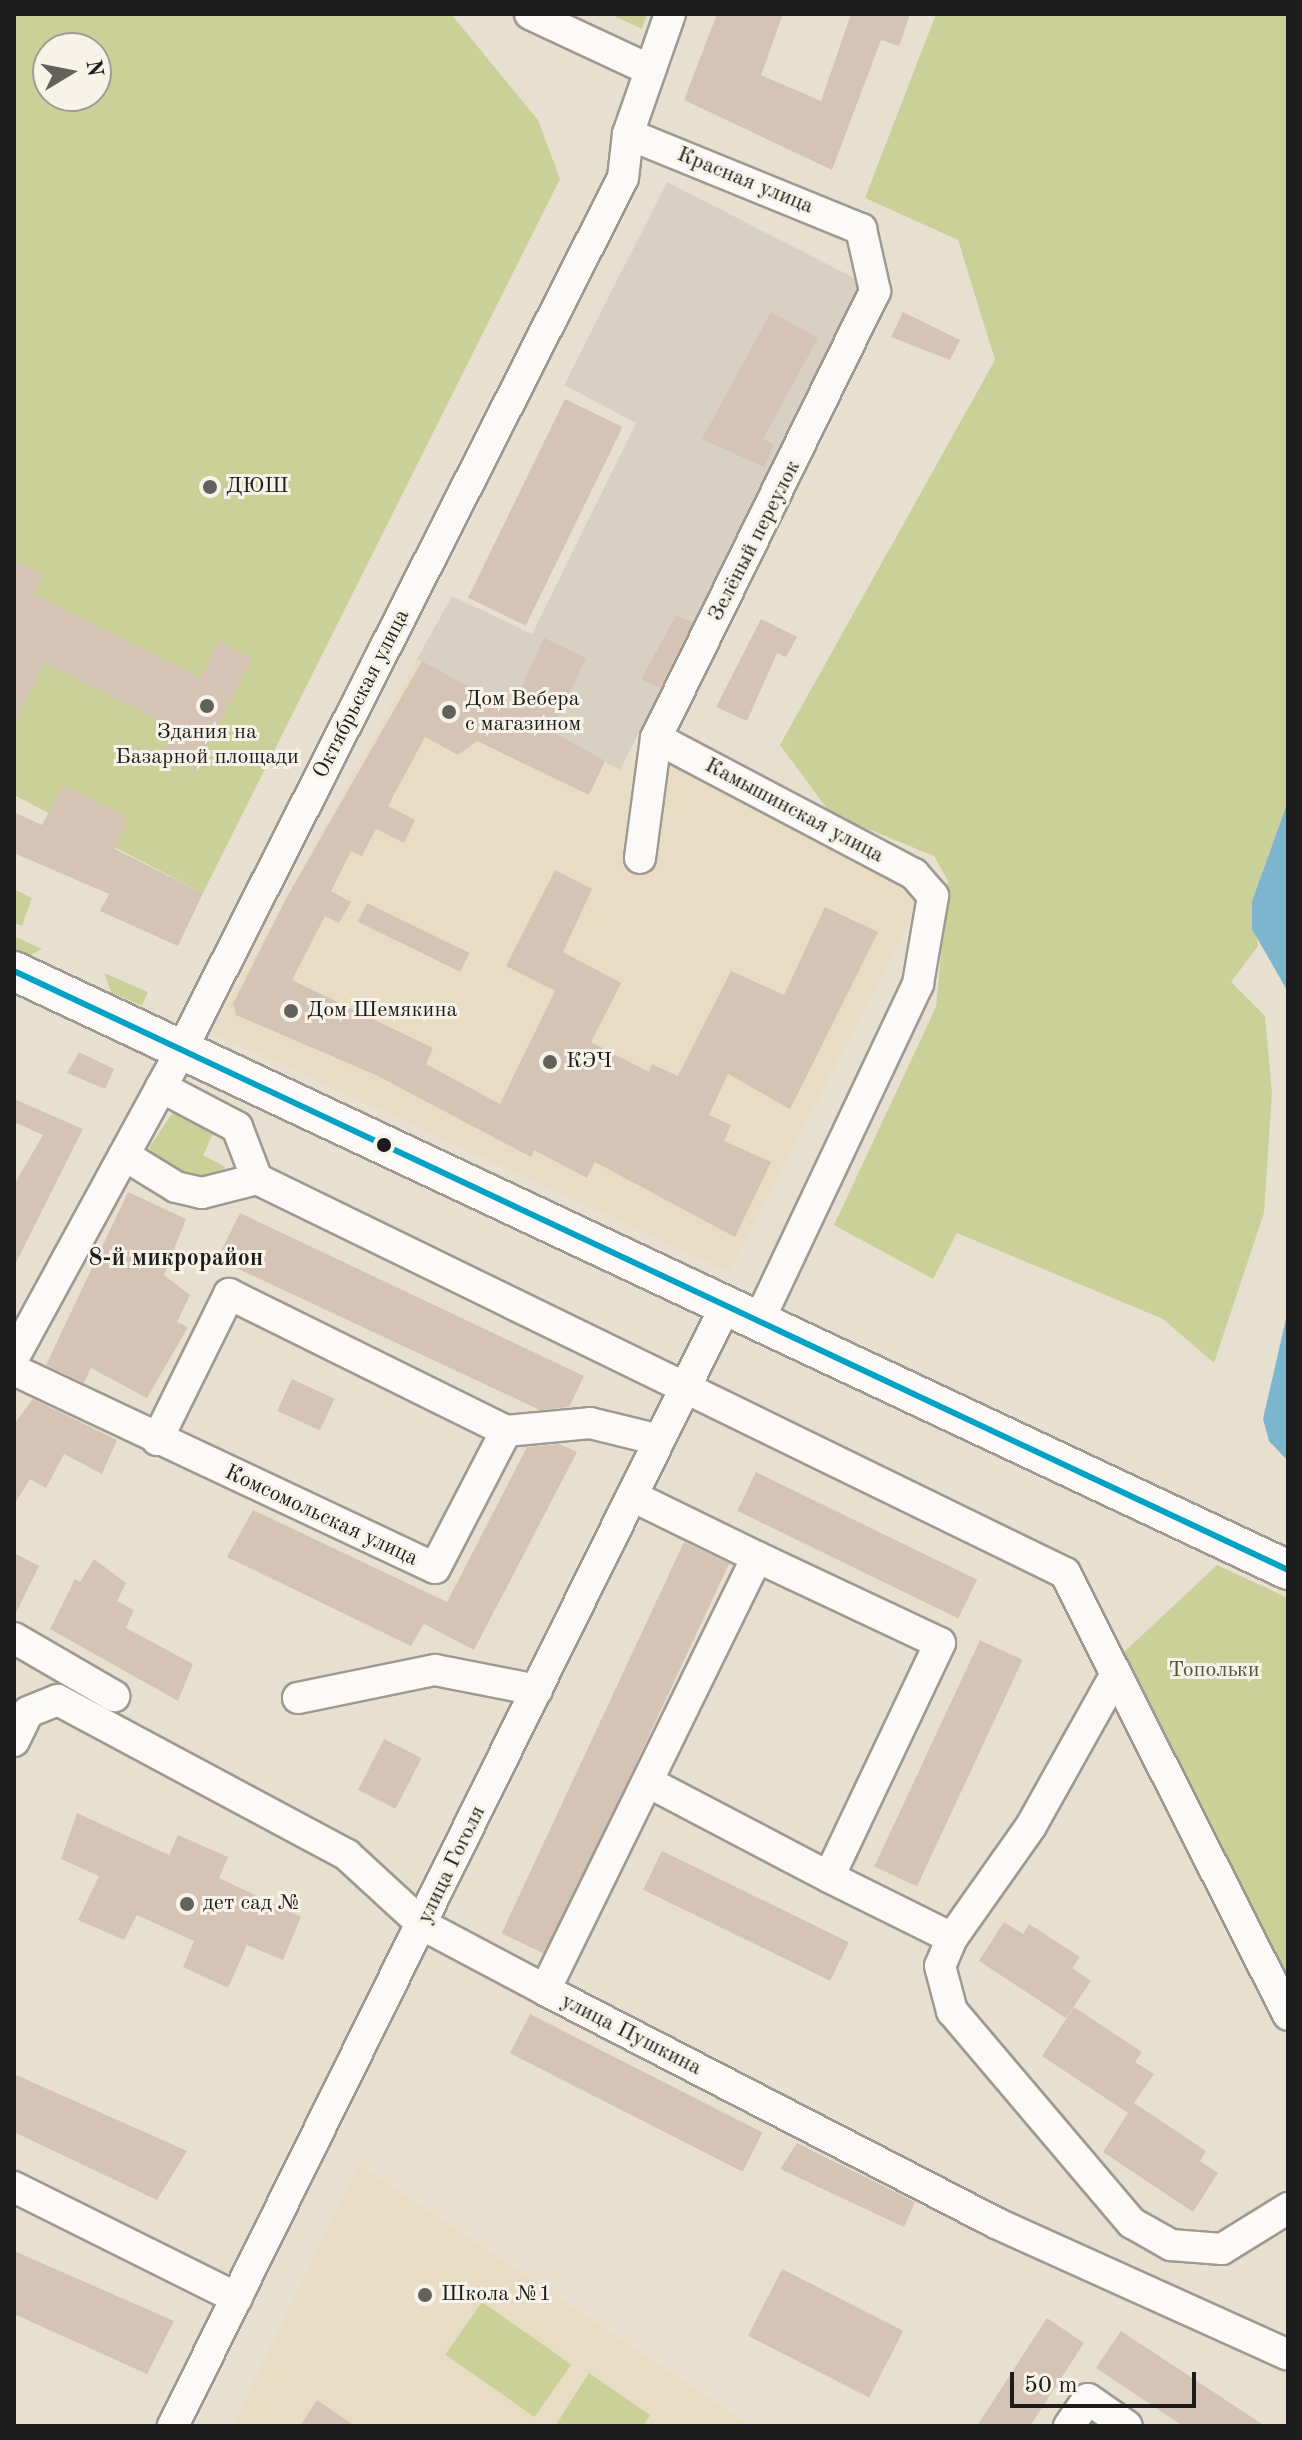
<!DOCTYPE html>
<meta charset="utf-8">
<style>
body{margin:0}
#map{position:relative;width:1302px;height:2440px;overflow:hidden;background:#e7e0d1;font-family:"Old Standard TT",serif}
div>[style]{position:absolute}
[style*='--x']{left:calc(var(--x)*1px);top:calc(var(--y)*1px);width:calc(var(--w)*1px);rotate:calc(var(--a)*1deg)}
.built>*{inset:0;background:#e9dcc4}
.industrial>*{inset:0;background:#d8d0c3}
.green>*{inset:0;background:#cad198;transform-origin:0 0}
.water>*{inset:0;background:#7eb5ce}
.building>*{inset:0;background:#d5c3b5;transform-origin:0 0}
.roads{filter:drop-shadow(2px 0 #9e9a91) drop-shadow(-2px 0 #9e9a91) drop-shadow(0 2px #9e9a91) drop-shadow(0 -2px #9e9a91)}
.minor>*{height:30px;margin:-15px;padding:0 15px;transform-origin:15px;border-radius:15px;background:#fbfaf8}
.major>*{height:38px;margin:-19px;padding:0 19px;transform-origin:19px;border-radius:19px;background:#fbfaf8}
.bus-1>*{height:6px;margin:-3px;padding:0 3px;transform-origin:3px;border-radius:3px;background:#01a2c5}
.dots>*{width:22px;height:22px;translate:-50% -50%;box-sizing:border-box;border:4px solid #f7f3e8;border-radius:50%}
span{translate:-50% -50%;white-space:nowrap;text-align:center;line-height:1.15;-webkit-text-stroke:6px #f7f3e8;paint-order:stroke}
.street-label{font-size:22px;color:#1c1c1c}
.poi-label{font-size:22px;color:#1c1c1c}
.left{translate:0 -50%;text-align:left}
.park-label{font-size:22px;color:#505737}
.neighbourhood-label{font-size:24px;color:#1c1c1c;font-weight:700}
.frame{position:absolute;inset:0;border:16px solid #1c1c1c;pointer-events:none}
.north{position:absolute;left:32px;top:32px;width:80px;height:80px;box-sizing:border-box;background:#f7f3e8;border:2px solid #9f9d96;border-radius:50%;rotate:80deg;font-size:22px;font-weight:700;line-height:32px;text-align:center;color:#1c1c1c}
.north::after{content:'';display:block;margin:auto;width:28px;height:36px;background:#63615b;clip-path:polygon(50% 0,100% 100%,50% 72%,0 100%)}
.scale{position:absolute;left:1010px;top:2372px;width:186px;height:36px;box-sizing:border-box;border:4px solid #1c1c1c;border-top:0;padding-left:10px;font-size:24px;line-height:28px;white-space:nowrap;color:#1c1c1c;-webkit-text-stroke:6px #f7f3e8;paint-order:stroke}
</style>
<div id="map">
<div class="built">
<div style="clip-path:polygon(417px 659px,620px 769px,656px 738px,931px 881px,729px 1272px,212px 1032px)"></div>
<div style="clip-path:polygon(359px 2164px,751px 2426px,232px 2426px)"></div>
</div>
<div class="industrial">
<div style="clip-path:polygon(667px 182px,868px 285px,620px 770px,417px 659px,452px 596px,532px 634px,636px 423px,564px 385px)"></div>
</div>
<div class="green">
<div style="clip-path:polygon(evenodd,14px 14px,451px 14px,538px 120px,560px 179px,203px 893px,14px 795px,14px 14px,48px 48px,96px 48px,96px 96px,48px 96px,48px 48px)"></div>
<div style="clip-path:polygon(610px 14px,647px 14px,642px 29px)"></div>
<div style="clip-path:polygon(936px 14px,1288px 14px,1288px 801px,1252px 901px,1258px 946px,1231px 982px,1265px 1016px,1272px 1093px,1264px 1213px,1214px 1363px,1163px 1319px,957px 1233px,933px 1279px,834px 1225px,936px 1007px,948px 881px,934px 856px,831px 814px,780px 745px,995px 360px,958px 240px,865px 198px)"></div>
<div style="clip-path:polygon(14px 889px,32px 898px,22px 926px,14px 923px)"></div>
<div style="clip-path:polygon(14px 936px,42px 949px,26px 957px,14px 952px)"></div>
<div style="clip-path:polygon(104px 973px,148px 992px,142px 1006px,111px 992px)"></div>
<div style="clip-path:polygon(175px 1109px,216px 1128px,203px 1155px,225px 1167px,220px 1180px,172px 1175px,149px 1148px)"></div>
<div style="clip-path:polygon(1217px 1565px,1288px 1598px,1288px 1984px,1121px 1655px)"></div>
<div style="left:482px;top:2302px;width:109px;height:64px;rotate:35deg"></div>
<div style="clip-path:polygon(589px 2373px,650px 2415px,643px 2426px,555px 2426px)"></div>
</div>
<div class="water">
<div style="clip-path:polygon(1288px 801px,1288px 992px,1252px 929px,1252px 901px)"></div>
<div style="clip-path:polygon(1288px 1310px,1288px 1461px,1269px 1441px,1263px 1419px)"></div>
</div>
<div class="building">
<div style="clip-path:polygon(717px 14px,783px 14px,761px 75px,821px 101px,851px 14px,910px 14px,899px 46px,881px 40px,832px 170px,684px 100px)"></div>
<div style="clip-path:polygon(771px 312px,818px 338px,763px 439px,774px 445px,764px 467px,702px 439px)"></div>
<div style="clip-path:polygon(903px 312px,960px 340px,950px 360px,891px 337px)"></div>
<div style="left:565px;top:399px;width:64px;height:221px;rotate:26deg"></div>
<div style="clip-path:polygon(14px 561px,43px 574px,33px 594px,200px 678px,220px 641px,252px 658px,195px 771px,161px 753px,174px 728px,44px 663px,14px 725px)"></div>
<div style="clip-path:polygon(676px 616px,693px 622px,660px 688px,641px 679px)"></div>
<div style="clip-path:polygon(761px 619px,797px 637px,786px 657px,777px 653px,747px 721px,716px 707px)"></div>
<div style="clip-path:polygon(544px 638px,586px 658px,551px 731px,605px 761px,589px 795px,477px 741px,458px 755px,425px 737px,388px 806px,415px 820px,404px 843px,376px 829px,362px 856px,351px 851px,331px 891px,351px 902px,339px 923px,325px 916px,292px 980px,433px 1048px,426px 1064px,500px 1104px,555px 991px,506px 966px,555px 870px,592px 889px,563px 952px,621px 983px,591px 1042px,649px 1072px,652px 1064px,678px 1076px,731px 971px,784px 995px,825px 907px,878px 932px,790px 1109px,728px 1074px,709px 1115px,731px 1125px,724px 1141px,771px 1162px,735px 1237px,595px 1162px,587px 1178px,534px 1150px,531px 1157px,378px 1076px,236px 1015px,233px 1004px,287px 897px,422px 661px,511px 710px)"></div>
<div style="clip-path:polygon(63px 786px,128px 818px,115px 849px,203px 893px,178px 946px,100px 911px,109px 894px,14px 853px,14px 812px,42px 825px)"></div>
<div style="left:367px;top:903px;width:114px;height:21px;rotate:26deg"></div>
<div style="clip-path:polygon(79px 1052px,114px 1069px,105px 1089px,67px 1073px)"></div>
<div style="clip-path:polygon(14px 1099px,83px 1129px,14px 1267px,14px 1185px,43px 1135px,14px 1122px)"></div>
<div style="clip-path:polygon(128px 1192px,186px 1219px,164px 1275px,190px 1295px,177px 1322px,188px 1327px,147px 1398px,91px 1368px,84px 1383px,46px 1365px)"></div>
<div style="clip-path:polygon(240px 1213px,584px 1376px,569px 1407px,540px 1410px,217px 1259px)"></div>
<div style="left:292px;top:1379px;width:47px;height:35px;rotate:25deg"></div>
<div style="clip-path:polygon(33px 1399px,117px 1440px,102px 1474px,64px 1454px,46px 1488px,30px 1479px,14px 1505px,14px 1424px)"></div>
<div style="clip-path:polygon(560px 1444px,577px 1452px,474px 1650px,424px 1624px,411px 1646px,227px 1557px,253px 1510px,447px 1602px,527px 1447px)"></div>
<div style="left:756px;top:1472px;width:246px;height:43px;rotate:26deg"></div>
<div style="left:684px;top:1542px;width:50px;height:432px;rotate:25deg"></div>
<div style="clip-path:polygon(14px 1553px,39px 1566px,14px 1617px)"></div>
<div style="clip-path:polygon(94px 1559px,126px 1583px,117px 1601px,134px 1610px,126px 1628px,193px 1664px,178px 1701px,50px 1629px,75px 1579px,80px 1582px)"></div>
<div style="left:980px;top:1640px;width:47px;height:250px;rotate:25deg"></div>
<div style="left:384px;top:1739px;width:42px;height:57px;rotate:27deg"></div>
<div style="clip-path:polygon(77px 1813px,169px 1855px,178px 1835px,228px 1857px,219px 1878px,301px 1917px,283px 1960px,247px 1945px,228px 1988px,183px 1967px,194px 1941px,137px 1915px,124px 1940px,78px 1920px,99px 1876px,61px 1859px)"></div>
<div style="left:662px;top:1851px;width:208px;height:43px;rotate:26deg"></div>
<div style="clip-path:polygon(1004px 1922px,1023px 1934px,1029px 1924px,1080px 1957px,1072px 1968px,1091px 1981px,1066px 2018px,979px 1961px)"></div>
<div style="clip-path:polygon(1074px 2007px,1142px 2052px,1135px 2062px,1154px 2074px,1134px 2103px,1206px 2151px,1200px 2161px,1218px 2173px,1193px 2212px,1103px 2152px,1128px 2113px,1042px 2056px)"></div>
<div style="left:530px;top:2014px;width:261px;height:44px;rotate:27deg"></div>
<div style="clip-path:polygon(14px 2074px,187px 2151px,157px 2200px,14px 2132px)"></div>
<div style="clip-path:polygon(797px 2143px,915px 2202px,904px 2227px,780px 2169px)"></div>
<div style="clip-path:polygon(14px 2251px,174px 2321px,147px 2374px,14px 2314px)"></div>
<div style="left:782px;top:2269px;width:136px;height:75px;rotate:27deg"></div>
<div style="clip-path:polygon(1047px 2318px,1084px 2343px,1030px 2426px,977px 2426px)"></div>
<div style="clip-path:polygon(1121px 2331px,1265px 2426px,1183px 2426px,1096px 2368px)"></div>
<div style="clip-path:polygon(317px 2400px,355px 2426px,300px 2426px)"></div>
</div>
<div class="roads">
<div class="minor">
<div style="--x:530;--y:14;--w:132;--a:25"></div>
<div style="--x:628;--y:134;--w:252;--a:22.2"></div>
<div style="--x:861;--y:229;--w:64;--a:77.3"></div>
<div style="--x:875;--y:291;--w:498;--a:116.1"></div>
<div style="--x:656;--y:738;--w:121;--a:97.6"></div>
<div style="--x:656;--y:738;--w:292;--a:27.8"></div>
<div style="--x:914;--y:874;--w:29;--a:49"></div>
<div style="--x:933;--y:896;--w:89;--a:99.7"></div>
<div style="--x:918;--y:984;--w:369;--a:115.3"></div>
<div style="--x:161;--y:1087;--w:86;--a:27.8"></div>
<div style="--x:237;--y:1127;--w:56;--a:69"></div>
<div style="--x:124;--y:1155;--w:61;--a:31.6"></div>
<div style="--x:176;--y:1187;--w:27;--a:13"></div>
<div style="--x:202;--y:1193;--w:57;--a:-14.3"></div>
<div style="--x:257;--y:1179;--w:899;--a:25.99"></div>
<div style="--x:1065;--y:1573;--w:495;--a:63.2"></div>
<div style="--x:14;--y:1357;--w:351;--a:-61.4"></div>
<div style="--x:182;--y:1049;--w:976;--a:-63.15"></div>
<div style="--x:623;--y:178;--w:44;--a:-83.5"></div>
<div style="--x:628;--y:134;--w:127;--a:-70.7"></div>
<div style="--x:14;--y:1370;--w:465;--a:25.2"></div>
<div style="--x:435;--y:1568;--w:154;--a:-62.6"></div>
<div style="--x:506;--y:1431;--w:84;--a:-5.4"></div>
<div style="--x:590;--y:1423;--w:71;--a:13.8"></div>
<div style="--x:157;--y:1440;--w:163;--a:-63.7"></div>
<div style="--x:229;--y:1294;--w:309;--a:26.3"></div>
<div style="--x:757;--y:1557;--w:202;--a:25.2"></div>
<div style="--x:940;--y:1643;--w:259;--a:115.4"></div>
<div style="--x:829;--y:1877;--w:137;--a:26.4"></div>
<div style="--x:952;--y:1938;--w:137;--a:-54.8"></div>
<div style="--x:1031;--y:1826;--w:172;--a:-60.8"></div>
<div style="--x:14;--y:1638;--w:116;--a:30.1"></div>
<div style="--x:298;--y:1698;--w:140;--a:-11.6"></div>
<div style="--x:435;--y:1670;--w:104;--a:11.1"></div>
<div style="--x:14;--y:1741;--w:32;--a:-64"></div>
<div style="--x:28;--y:1712;--w:32;--a:-22"></div>
<div style="--x:58;--y:1700;--w:328;--a:28.2"></div>
<div style="--x:347;--y:1855;--w:103;--a:42.6"></div>
<div style="--x:423;--y:1925;--w:138;--a:28"></div>
<div style="--x:545;--y:1990;--w:508;--a:27.32"></div>
<div style="--x:996;--y:2223;--w:320;--a:24.3"></div>
<div style="--x:648;--y:1782;--w:204;--a:27.7"></div>
<div style="--x:952;--y:1938;--w:30;--a:113"></div>
<div style="--x:940;--y:1966;--w:47;--a:75.1"></div>
<div style="--x:952;--y:2011;--w:278;--a:49.7"></div>
<div style="--x:1132;--y:2223;--w:45;--a:29.4"></div>
<div style="--x:1171;--y:2245;--w:51;--a:4.5"></div>
<div style="--x:1222;--y:2249;--w:78;--a:-31.8"></div>
<div style="--x:545;--y:1990;--w:482;--a:-63.9"></div>
<div style="--x:757;--y:1557;--w:139;--a:-154"></div>
<div style="--x:14;--y:2187;--w:249;--a:26.5"></div>
<div style="--x:173;--y:2426;--w:1252;--a:-63.74"></div>
<div style="--x:1069;--y:2426;--w:33;--a:-55"></div>
<div style="--x:1088;--y:2399;--w:47;--a:34.7"></div>
</div>
<div class="major">
<div style="--x:14;--y:971;--w:1408;--a:25.18"></div>
</div>
</div>
<div class="bus-1">
<div style="--x:14;--y:971;--w:1408;--a:25.18"></div>
</div>
<div class="dots">
<div style="left:210px;top:487px;background:#63615b"></div>
<div style="left:207px;top:706px;background:#63615b"></div>
<div style="left:449px;top:712px;background:#63615b"></div>
<div style="left:291px;top:1011px;background:#63615b"></div>
<div style="left:550px;top:1062px;background:#63615b"></div>
<div style="left:384px;top:1145px;background:#1c1c1c"></div>
<div style="left:187px;top:1904px;background:#63615b"></div>
<div style="left:425px;top:2295px;background:#63615b"></div>
</div>
<div class="street-label">
<span style="left:745px;top:181px;rotate:22deg">Красная улица</span>
<span style="left:755px;top:541px;rotate:-63deg">Зелёный переулок</span>
<span style="left:362px;top:694px;rotate:-63deg">Октябрьская улица</span>
<span style="left:794px;top:811px;rotate:28deg">Камышинская улица</span>
<span style="left:321px;top:1516px;rotate:25deg">Комсомольская улица</span>
<span style="left:452px;top:1865px;rotate:-64deg">улица Гоголя</span>
<span style="left:631px;top:2035px;rotate:27deg">улица Пушкина</span>
</div>
<div class="poi-label">
<span class="left" style="left:226px;top:487px">ДЮШ</span>
<span class="left" style="left:465px;top:712px">Дом Вебера<br>с магазином</span>
<span style="left:207px;top:745px">Здания на<br>Базарной площади</span>
<span class="left" style="left:307px;top:1011px">Дом Шемякина</span>
<span class="left" style="left:566px;top:1062px">КЭЧ</span>
<span class="left" style="left:203px;top:1904px">дет сад №</span>
<span class="left" style="left:441px;top:2295px">Школа №1</span>
</div>
<div class="park-label">
<span style="left:1214px;top:1671px">Топольки</span>
</div>
<div class="neighbourhood-label">
<span style="left:176px;top:1260px">8-й микрорайон</span>
</div>
<div class="frame"></div>
<div class="north">N</div>
<div class="scale">50 m</div>
</div>
